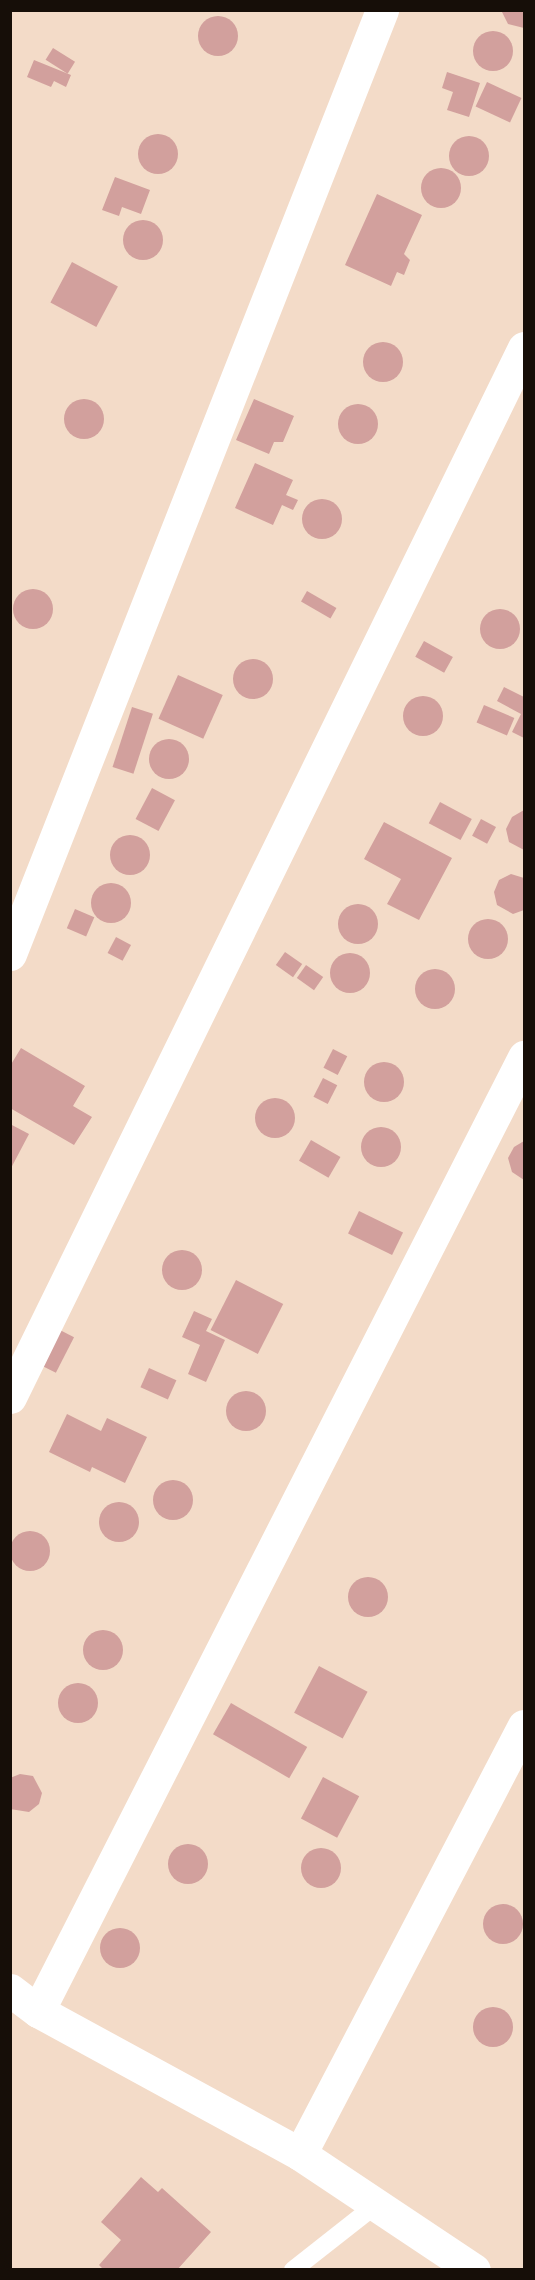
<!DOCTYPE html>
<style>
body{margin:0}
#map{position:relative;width:535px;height:2280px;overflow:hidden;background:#f3dbc8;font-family:Inter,sans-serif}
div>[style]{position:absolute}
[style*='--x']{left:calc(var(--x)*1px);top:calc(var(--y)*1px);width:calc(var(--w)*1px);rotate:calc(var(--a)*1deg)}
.building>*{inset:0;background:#d2a09d;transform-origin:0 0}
.round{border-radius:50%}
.service>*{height:18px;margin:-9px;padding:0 9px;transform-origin:9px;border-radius:9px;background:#fff}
.minor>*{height:33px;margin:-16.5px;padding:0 16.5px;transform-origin:16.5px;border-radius:16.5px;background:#fff}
.tertiary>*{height:33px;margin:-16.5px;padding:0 16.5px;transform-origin:16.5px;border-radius:16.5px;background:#fff}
span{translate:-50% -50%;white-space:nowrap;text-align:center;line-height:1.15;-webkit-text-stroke:6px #fff;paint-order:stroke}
.frame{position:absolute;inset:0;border:12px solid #160e08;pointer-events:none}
</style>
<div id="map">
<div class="building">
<div style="clip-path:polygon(501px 10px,524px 10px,524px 28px,508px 24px)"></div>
<div class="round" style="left:198px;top:16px;width:40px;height:40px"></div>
<div class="round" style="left:473px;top:31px;width:40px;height:40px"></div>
<div style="left:53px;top:48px;width:26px;height:14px;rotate:32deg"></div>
<div style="clip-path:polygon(34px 60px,71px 75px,66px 87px,54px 81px,51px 87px,27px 77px)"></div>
<div style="clip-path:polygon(447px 72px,480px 83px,469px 117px,447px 110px,453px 92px,442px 88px)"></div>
<div style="left:487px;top:82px;width:38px;height:27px;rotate:25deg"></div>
<div class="round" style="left:138px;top:134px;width:40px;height:40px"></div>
<div class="round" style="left:449px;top:136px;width:40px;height:40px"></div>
<div class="round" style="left:421px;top:168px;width:40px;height:40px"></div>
<div style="clip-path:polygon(115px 177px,150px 190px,141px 214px,122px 207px,119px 216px,102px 210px)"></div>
<div style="clip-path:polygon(377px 194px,422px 215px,404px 254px,410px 260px,404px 275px,397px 272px,391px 286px,345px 265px)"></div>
<div class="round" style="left:123px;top:220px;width:40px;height:40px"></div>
<div style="left:72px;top:262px;width:52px;height:46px;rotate:28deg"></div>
<div class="round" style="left:363px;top:342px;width:40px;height:40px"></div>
<div style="clip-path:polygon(254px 399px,294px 416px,283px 442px,274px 442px,269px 454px,236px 440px)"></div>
<div class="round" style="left:64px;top:399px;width:40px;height:40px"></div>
<div class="round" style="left:338px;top:404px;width:40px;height:40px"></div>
<div style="clip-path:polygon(255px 463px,293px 480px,286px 495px,298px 500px,293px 510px,282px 505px,273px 525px,235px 508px)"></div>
<div class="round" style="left:302px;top:499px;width:40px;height:40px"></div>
<div class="round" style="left:13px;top:589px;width:40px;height:40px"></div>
<div style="left:307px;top:591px;width:34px;height:12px;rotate:30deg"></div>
<div class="round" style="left:480px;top:609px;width:40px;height:40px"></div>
<div style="left:424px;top:641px;width:33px;height:18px;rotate:29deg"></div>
<div class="round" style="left:233px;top:659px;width:40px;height:40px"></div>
<div style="left:178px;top:675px;width:49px;height:48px;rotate:24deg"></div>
<div style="clip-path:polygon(504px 687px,524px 697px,524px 738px,512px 732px,521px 714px,497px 701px)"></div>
<div class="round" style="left:403px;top:696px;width:40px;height:40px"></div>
<div style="left:484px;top:705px;width:33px;height:19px;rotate:23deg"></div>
<div style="left:132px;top:707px;width:22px;height:63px;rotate:18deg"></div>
<div class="round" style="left:149px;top:739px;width:40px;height:40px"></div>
<div style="left:152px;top:788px;width:26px;height:35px;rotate:28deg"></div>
<div style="left:440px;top:802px;width:36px;height:24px;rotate:28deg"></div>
<div style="clip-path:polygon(524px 810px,524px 850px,509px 842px,506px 829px,512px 817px)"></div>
<div style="left:481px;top:819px;width:17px;height:19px;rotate:28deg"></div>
<div style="clip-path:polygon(384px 822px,452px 858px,419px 920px,387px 904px,401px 879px,364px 859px)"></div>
<div class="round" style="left:110px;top:835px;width:40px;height:40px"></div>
<div style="clip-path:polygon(511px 874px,524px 878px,524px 910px,513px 914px,497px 905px,494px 892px,499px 880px)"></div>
<div class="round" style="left:91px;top:883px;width:40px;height:40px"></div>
<div class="round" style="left:338px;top:904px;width:40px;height:40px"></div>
<div style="left:75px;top:909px;width:21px;height:21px;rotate:23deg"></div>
<div class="round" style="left:468px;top:919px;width:40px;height:40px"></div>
<div style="left:116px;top:937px;width:17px;height:18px;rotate:28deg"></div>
<div style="left:285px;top:952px;width:21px;height:16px;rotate:35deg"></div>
<div class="round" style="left:330px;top:953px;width:40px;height:40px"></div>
<div style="left:306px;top:965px;width:21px;height:16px;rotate:35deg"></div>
<div class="round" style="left:415px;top:969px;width:40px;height:40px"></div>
<div style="clip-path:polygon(21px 1048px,85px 1086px,73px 1106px,92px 1117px,74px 1145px,10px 1108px,10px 1066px)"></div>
<div style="left:333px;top:1049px;width:16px;height:21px;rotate:27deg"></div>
<div class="round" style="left:364px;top:1062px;width:40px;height:40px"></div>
<div style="left:323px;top:1078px;width:16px;height:21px;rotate:27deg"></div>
<div class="round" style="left:255px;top:1098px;width:40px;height:40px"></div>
<div style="clip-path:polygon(10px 1124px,29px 1134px,10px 1170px)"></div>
<div class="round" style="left:361px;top:1127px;width:40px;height:40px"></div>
<div style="left:311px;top:1140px;width:34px;height:24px;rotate:30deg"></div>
<div style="clip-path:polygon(524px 1141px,524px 1180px,512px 1172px,508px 1158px,514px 1147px)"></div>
<div style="left:359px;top:1211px;width:49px;height:25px;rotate:26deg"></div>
<div class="round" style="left:162px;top:1250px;width:40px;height:40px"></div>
<div style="left:236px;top:1280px;width:53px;height:56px;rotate:27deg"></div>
<div style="clip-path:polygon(194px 1311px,212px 1319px,206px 1331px,225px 1340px,206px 1382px,188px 1374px,200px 1345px,182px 1337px)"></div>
<div style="left:58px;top:1329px;width:18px;height:40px;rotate:27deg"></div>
<div style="left:149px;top:1368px;width:30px;height:21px;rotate:24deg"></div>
<div class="round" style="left:226px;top:1391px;width:40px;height:40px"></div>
<div style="clip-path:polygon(67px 1414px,101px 1431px,107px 1418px,147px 1437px,125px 1483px,92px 1467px,90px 1472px,49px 1452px)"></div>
<div class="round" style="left:153px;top:1480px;width:40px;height:40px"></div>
<div class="round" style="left:99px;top:1502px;width:40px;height:40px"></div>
<div class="round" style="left:10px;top:1531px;width:40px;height:40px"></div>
<div class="round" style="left:348px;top:1577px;width:40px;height:40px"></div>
<div class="round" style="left:83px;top:1630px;width:40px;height:40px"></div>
<div style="left:319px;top:1666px;width:55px;height:53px;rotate:28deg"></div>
<div class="round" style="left:58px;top:1683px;width:40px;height:40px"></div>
<div style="left:231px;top:1703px;width:88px;height:36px;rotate:30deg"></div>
<div style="clip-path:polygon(20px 1774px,33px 1776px,42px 1793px,39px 1804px,29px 1812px,10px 1809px,10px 1778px)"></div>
<div style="left:323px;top:1777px;width:41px;height:47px;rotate:28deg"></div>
<div class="round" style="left:168px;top:1844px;width:40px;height:40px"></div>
<div class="round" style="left:301px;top:1848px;width:40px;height:40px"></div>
<div class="round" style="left:483px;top:1904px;width:40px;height:40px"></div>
<div class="round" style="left:100px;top:1928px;width:40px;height:40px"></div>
<div class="round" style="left:473px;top:2007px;width:40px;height:40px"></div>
<div style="clip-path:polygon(141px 2177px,158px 2192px,162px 2188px,211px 2232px,177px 2270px,104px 2270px,99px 2265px,121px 2240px,101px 2222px)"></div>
</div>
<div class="service">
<div style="--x:293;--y:2270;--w:107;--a:-38.2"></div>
</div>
<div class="minor">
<div style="--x:10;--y:954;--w:1015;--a:-68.49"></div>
<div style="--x:10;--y:1397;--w:1168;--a:-63.9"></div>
<div style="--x:38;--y:2011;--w:1071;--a:-63"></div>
<div style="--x:300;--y:2154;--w:483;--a:-62.4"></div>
</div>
<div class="tertiary">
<div style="--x:10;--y:1990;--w:35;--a:37"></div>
<div style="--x:38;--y:2011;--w:298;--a:28.6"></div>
<div style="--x:300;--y:2154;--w:209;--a:33.7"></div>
</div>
<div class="frame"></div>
</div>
